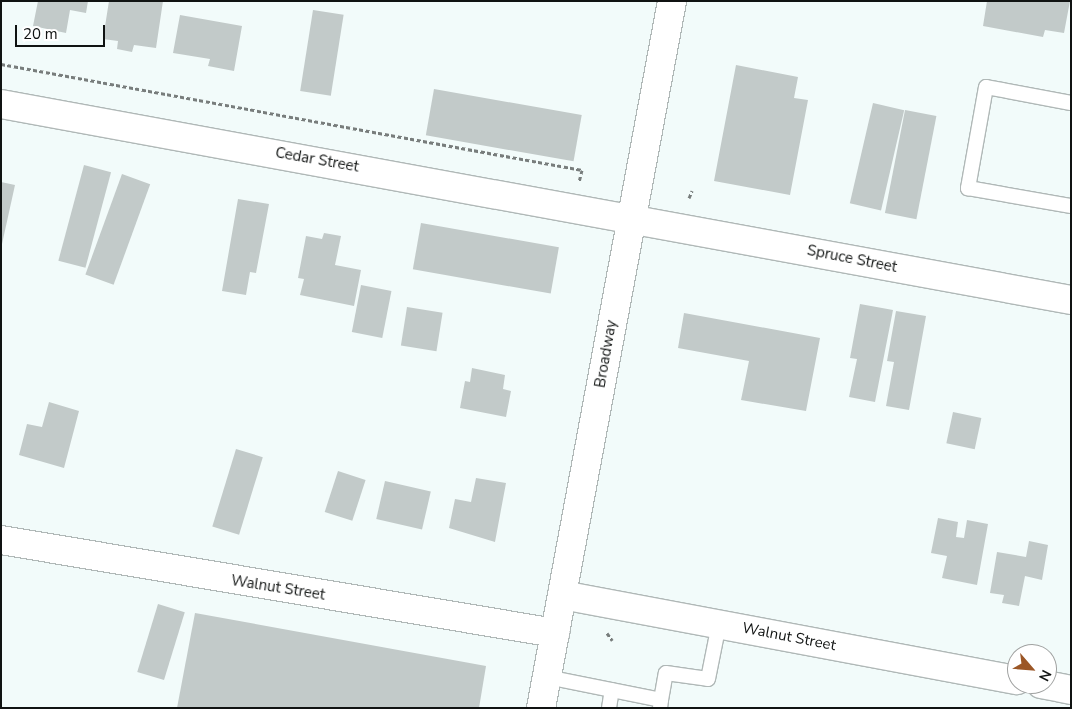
<!DOCTYPE html>
<style>
body{margin:0}
#map{position:relative;width:1072px;height:709px;overflow:hidden;background:#f2fbfa;font-family:"Nunito Sans",sans-serif}
div>[style]{position:absolute}
[style*='--x']{left:calc(var(--x)*1px);top:calc(var(--y)*1px);width:calc(var(--w)*1px);rotate:calc(var(--a)*1deg)}
.building>*{inset:0;background:#c2cac9;transform-origin:0 0}
.path>*{height:3px;margin-top:-1.5px;transform-origin:0;background:repeating-linear-gradient(90deg,#787d7c 0 4px,transparent 0 6.5px)}
.roads{filter:drop-shadow(1px 0 #b0b8b7) drop-shadow(-1px 0 #b0b8b7) drop-shadow(0 1px #b0b8b7) drop-shadow(0 -1px #b0b8b7)}
.lane>*{height:14px;margin:-7px;padding:0 7px;transform-origin:7px;border-radius:7px;background:#fff}
.street>*{height:28px;margin:-14px;padding:0 14px;transform-origin:14px;border-radius:14px;background:#fff}
.primary>*{height:28px;margin:-14px;padding:0 14px;transform-origin:14px;border-radius:14px;background:#fff}
span{translate:-50% -50%;white-space:nowrap;text-align:center;line-height:1.15;-webkit-text-stroke:4.5px #fff;paint-order:stroke}
.street-label{font-size:15px;color:#101312}
.frame{position:absolute;inset:0;border:2px solid #101312;pointer-events:none}
.north{position:absolute;left:1007px;top:644px;width:50px;height:50px;box-sizing:border-box;background:#fff;border:1px solid #9fa1a0;border-radius:50%;rotate:117deg;font-size:14px;font-weight:700;line-height:20px;text-align:center;color:#101312}
.north::after{content:'';display:block;margin:auto;width:18px;height:22px;background:#9b5727;clip-path:polygon(50% 0,100% 100%,50% 72%,0 100%)}
.scale{position:absolute;left:15px;top:25px;width:90px;height:22px;box-sizing:border-box;border:2px solid #101312;border-top:0;padding-left:6px;font-size:15px;line-height:18px;white-space:nowrap;color:#101312;-webkit-text-stroke:4px #fff;paint-order:stroke}
</style>
<div id="map">
<div class="building">
<div style="clip-path:polygon(38px 1px,88px 1px,86px 13px,70px 10px,66px 33px,33px 26px)"></div>
<div style="clip-path:polygon(109px 1px,163px 1px,156px 48px,134px 45px,132px 52px,117px 49px,118px 41px,103px 39px)"></div>
<div style="clip-path:polygon(987px 1px,1070px 1px,1064px 33px,1045px 30px,1043px 37px,983px 26px)"></div>
<div style="left:313px;top:10px;width:31px;height:82px;rotate:9deg"></div>
<div style="clip-path:polygon(180px 15px,242px 26px,234px 71px,208px 66px,210px 59px,173px 53px)"></div>
<div style="clip-path:polygon(736px 65px,798px 77px,794px 98px,808px 100px,790px 195px,714px 181px)"></div>
<div style="left:434px;top:89px;width:150px;height:47px;rotate:10deg"></div>
<div style="left:873px;top:103px;width:32px;height:103px;rotate:13deg"></div>
<div style="left:905px;top:110px;width:32px;height:105px;rotate:11deg"></div>
<div style="left:84px;top:165px;width:28px;height:99px;rotate:15deg"></div>
<div style="left:122px;top:174px;width:30px;height:107px;rotate:20deg"></div>
<div style="clip-path:polygon(1px 182px,15px 185px,2px 244px,1px 244px)"></div>
<div style="clip-path:polygon(238px 199px,269px 204px,256px 273px,250px 272px,246px 295px,222px 291px)"></div>
<div style="left:421px;top:223px;width:140px;height:47px;rotate:10deg"></div>
<div style="clip-path:polygon(324px 233px,341px 236px,335px 265px,361px 270px,354px 306px,300px 295px,304px 279px,298px 278px,306px 236px,322px 239px)"></div>
<div style="left:361px;top:285px;width:31px;height:48px;rotate:11deg"></div>
<div style="clip-path:polygon(860px 304px,893px 310px,875px 402px,849px 397px,857px 359px,850px 358px)"></div>
<div style="left:407px;top:307px;width:36px;height:39px;rotate:9deg"></div>
<div style="clip-path:polygon(896px 311px,926px 316px,909px 410px,886px 406px,894px 362px,887px 361px)"></div>
<div style="clip-path:polygon(684px 313px,820px 338px,806px 411px,741px 400px,749px 361px,678px 348px)"></div>
<div style="clip-path:polygon(472px 368px,505px 375px,503px 389px,511px 391px,506px 417px,460px 408px,465px 381px,470px 382px)"></div>
<div style="clip-path:polygon(49px 402px,79px 411px,64px 468px,19px 455px,27px 424px,42px 427px)"></div>
<div style="left:953px;top:412px;width:29px;height:32px;rotate:12deg"></div>
<div style="left:236px;top:449px;width:28px;height:81px;rotate:17deg"></div>
<div style="left:338px;top:471px;width:29px;height:43px;rotate:18deg"></div>
<div style="clip-path:polygon(476px 478px,506px 483px,495px 542px,449px 528px,455px 499px,471px 502px)"></div>
<div style="left:385px;top:481px;width:47px;height:39px;rotate:13deg"></div>
<div style="clip-path:polygon(938px 518px,958px 522px,956px 537px,964px 538px,967px 520px,988px 524px,977px 585px,942px 578px,947px 556px,931px 553px)"></div>
<div style="clip-path:polygon(1029px 541px,1048px 545px,1042px 580px,1025px 576px,1019px 606px,1002px 603px,1004px 595px,990px 593px,997px 552px,1026px 557px)"></div>
<div style="left:158px;top:604px;width:28px;height:71px;rotate:17deg"></div>
<div style="clip-path:polygon(195px 613px,486px 666px,479px 708px,177px 708px)"></div>
</div>
<div class="path">
<div style="--x:1;--y:64;--w:591;--a:10.34"></div>
<div style="--x:582;--y:170;--w:12;--a:104"></div>
<div style="--x:689;--y:198;--w:8;--a:-67"></div>
<div style="--x:607;--y:633;--w:9;--a:54"></div>
</div>
<div class="roads">
<div class="lane">
<div style="--x:1071;--y:103;--w:86;--a:-169.3"></div>
<div style="--x:986;--y:87;--w:103;--a:100.1"></div>
<div style="--x:968;--y:188;--w:105;--a:9.9"></div>
<div style="--x:547;--y:677;--w:116;--a:11.4"></div>
<div style="--x:661;--y:700;--w:8;--a:97"></div>
<div style="--x:661;--y:700;--w:27;--a:-80"></div>
<div style="--x:666;--y:673;--w:42;--a:8.1"></div>
<div style="--x:708;--y:679;--w:56;--a:-78.7"></div>
<div style="--x:609;--y:708;--w:18;--a:-81"></div>
</div>
<div class="street">
<div style="--x:1;--y:104;--w:1088;--a:10.38"></div>
<div style="--x:1;--y:540;--w:562;--a:9.53"></div>
<div style="--x:562;--y:595;--w:463;--a:10.6"></div>
<div style="--x:1041;--y:684;--w:31;--a:11"></div>
</div>
<div class="primary">
<div style="--x:541;--y:708;--w:719;--a:-79.5"></div>
</div>
</div>
<div class="street-label">
<span style="left:317px;top:160px;rotate:10deg">Cedar Street</span>
<span style="left:852px;top:259px;rotate:11deg">Spruce Street</span>
<span style="left:606px;top:354px;rotate:-80deg">Broadway</span>
<span style="left:278px;top:588px;rotate:9deg">Walnut Street</span>
<span style="left:789px;top:637px;rotate:11deg">Walnut Street</span>
</div>
<div class="frame"></div>
<div class="north">N</div>
<div class="scale">20 m</div>
</div>
